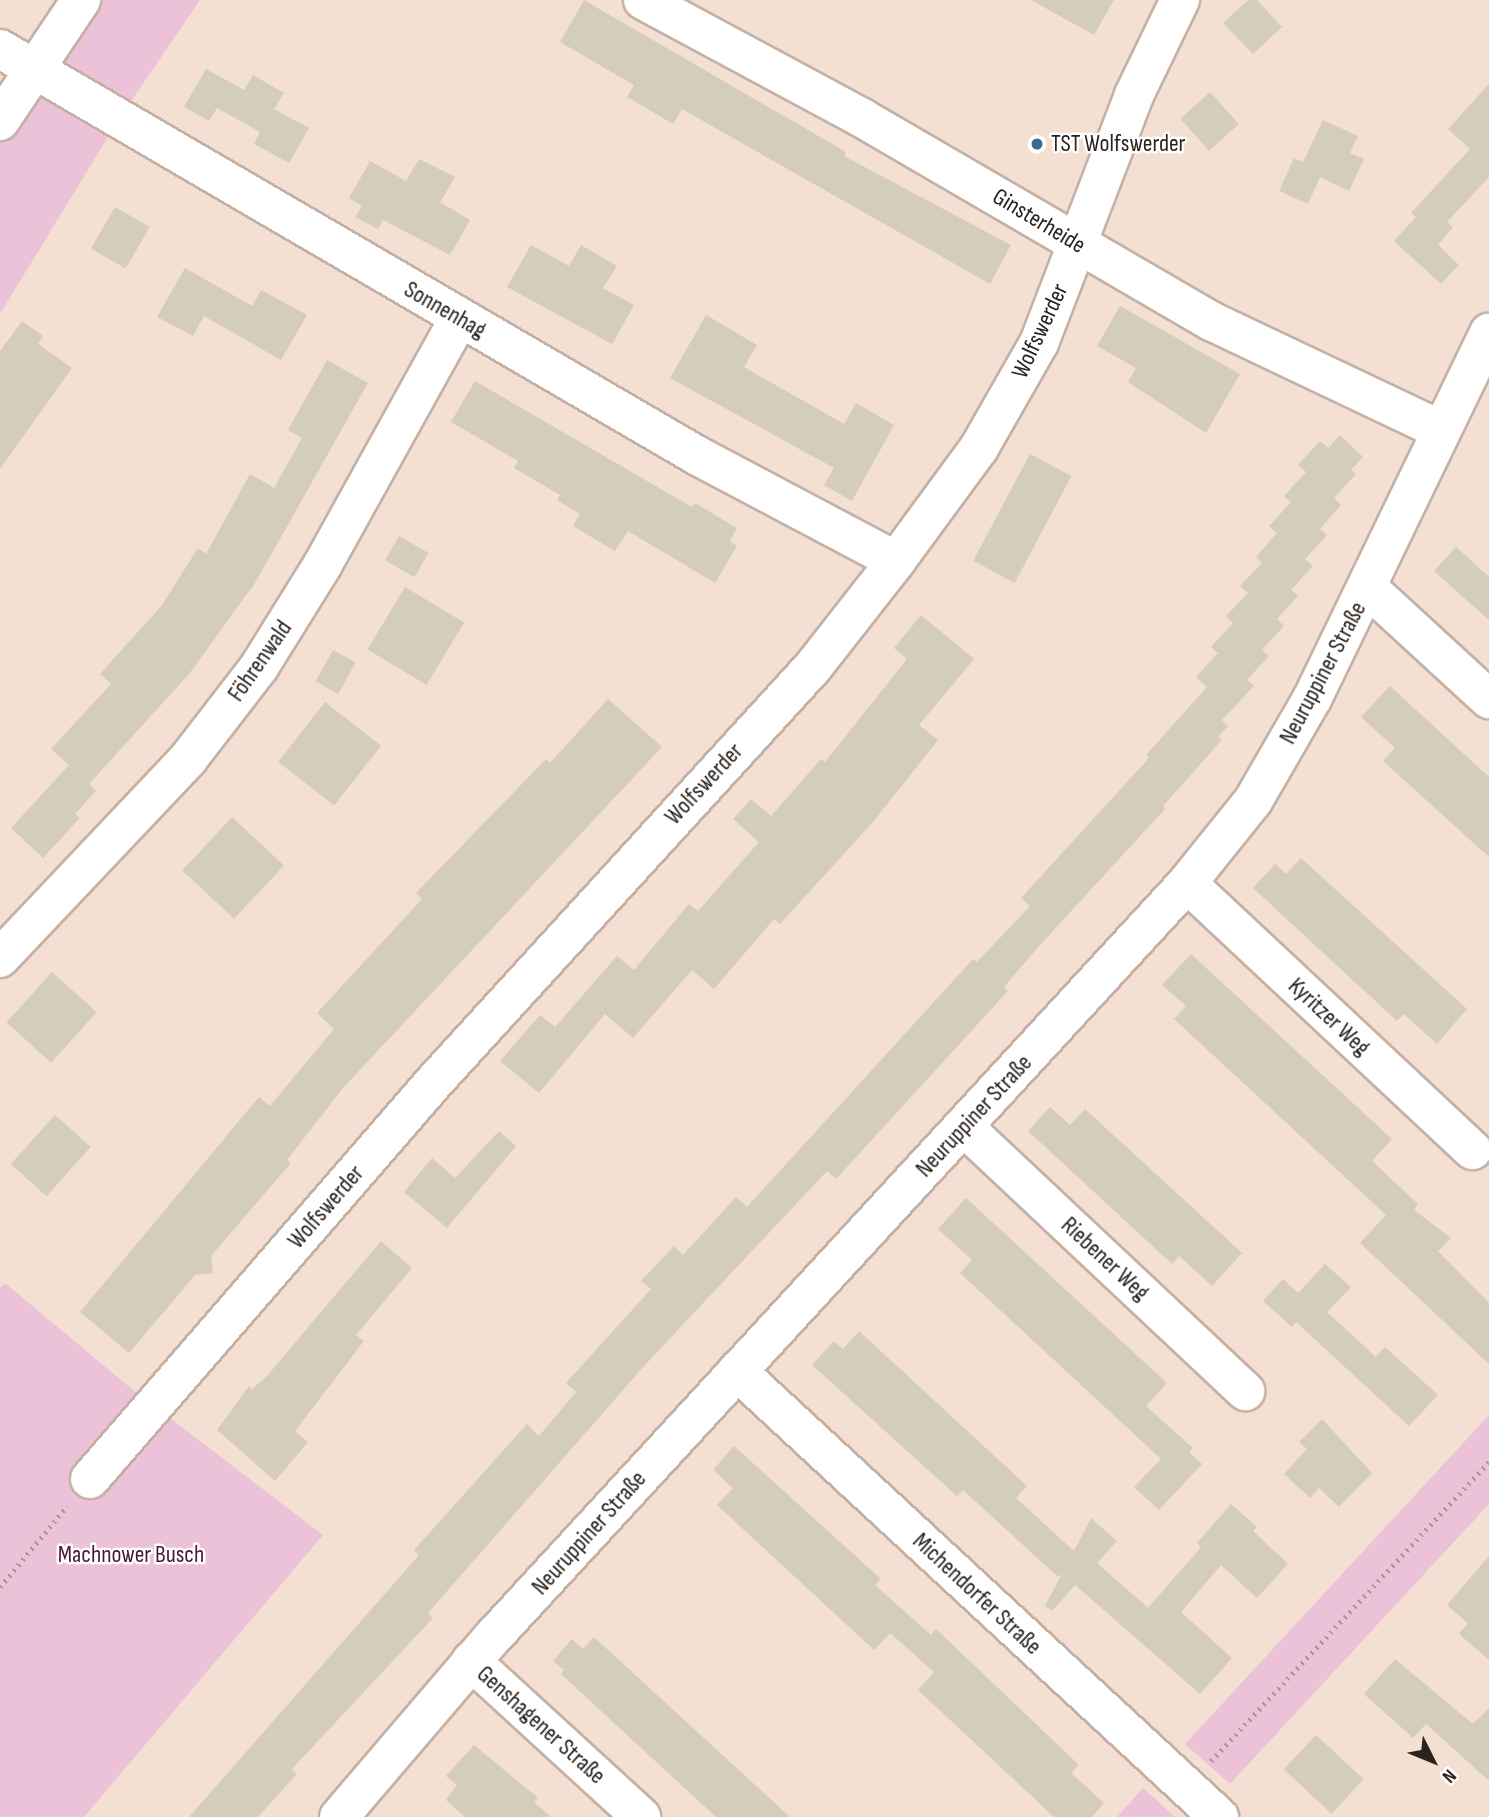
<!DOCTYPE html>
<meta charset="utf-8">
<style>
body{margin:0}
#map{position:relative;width:1489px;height:1817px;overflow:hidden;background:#f3e0d3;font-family:"Sofia Sans Condensed",sans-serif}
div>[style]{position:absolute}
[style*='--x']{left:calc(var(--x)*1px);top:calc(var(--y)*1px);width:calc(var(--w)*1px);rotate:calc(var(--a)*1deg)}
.green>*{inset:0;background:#ebc2d7}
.building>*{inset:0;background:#d4cdba;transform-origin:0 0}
.path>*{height:4.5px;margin-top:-2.25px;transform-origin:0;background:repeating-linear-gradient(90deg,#a8998f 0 2px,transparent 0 7px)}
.roads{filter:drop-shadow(2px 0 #c4b1a4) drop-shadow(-2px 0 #c4b1a4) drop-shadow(0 2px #c4b1a4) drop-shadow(0 -2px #c4b1a4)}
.minor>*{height:38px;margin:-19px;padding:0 19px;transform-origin:19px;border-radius:19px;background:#fff}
.dots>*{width:19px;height:19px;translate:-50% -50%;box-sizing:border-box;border:4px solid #fff;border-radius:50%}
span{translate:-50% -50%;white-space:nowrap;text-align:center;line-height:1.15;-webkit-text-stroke:5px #fff;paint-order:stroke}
.poi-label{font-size:24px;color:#29221d}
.left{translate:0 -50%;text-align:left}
.street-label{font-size:24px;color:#29221d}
.park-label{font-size:24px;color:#4a1635}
.north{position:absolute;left:1398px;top:1726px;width:70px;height:70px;-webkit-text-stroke:5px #fff;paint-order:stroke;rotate:133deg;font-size:19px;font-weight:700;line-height:28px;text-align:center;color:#29221d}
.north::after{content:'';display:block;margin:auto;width:24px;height:32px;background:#29221d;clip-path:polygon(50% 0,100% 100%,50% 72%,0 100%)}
</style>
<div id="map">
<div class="green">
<div style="clip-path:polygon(81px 0,200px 0,119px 119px,0 314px,0 121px)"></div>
<div style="clip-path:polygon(5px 1283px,133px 1390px,323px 1535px,84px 1817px,0 1817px,0 1288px)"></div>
<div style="clip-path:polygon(1489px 1415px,1489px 1504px,1230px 1784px,1185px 1744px)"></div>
<div style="clip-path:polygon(1143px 1788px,1175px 1817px,1117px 1817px)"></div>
</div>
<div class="building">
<div style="clip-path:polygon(584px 0,846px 152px,844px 156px,1011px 245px,990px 284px,682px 109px,673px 124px,627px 97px,634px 85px,560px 42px)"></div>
<div style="clip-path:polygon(1031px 0,1114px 0,1094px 35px)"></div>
<div style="clip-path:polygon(1248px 0,1257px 0,1282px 27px,1253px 54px,1223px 23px)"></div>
<div style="clip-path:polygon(206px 69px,244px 90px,253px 75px,284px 93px,274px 109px,309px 128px,289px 163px,254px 144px,260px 132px,217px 108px,209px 121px,184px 107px)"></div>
<div style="clip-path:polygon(1489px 84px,1489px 177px,1447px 222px,1453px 227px,1438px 245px,1459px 265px,1441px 284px,1394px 241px,1416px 217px,1411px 213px,1470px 149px,1448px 129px)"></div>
<div style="left:1210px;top:92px;width:43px;height:40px;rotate:48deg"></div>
<div style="clip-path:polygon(1323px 120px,1358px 136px,1350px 153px,1364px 159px,1349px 191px,1320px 177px,1308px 204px,1279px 191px,1294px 158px,1303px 162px)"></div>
<div style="clip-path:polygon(419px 159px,455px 177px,440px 202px,470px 220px,450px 255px,383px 220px,378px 229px,355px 217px,362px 206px,349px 198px,370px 161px,406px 181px)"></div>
<div style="left:115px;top:207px;width:40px;height:48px;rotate:30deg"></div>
<div style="clip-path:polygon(531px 245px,569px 266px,581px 245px,617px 266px,603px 288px,634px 305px,612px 344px,507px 287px)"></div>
<div style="clip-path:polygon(185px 268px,252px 306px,261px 290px,307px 315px,281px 360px,204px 316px,193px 336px,157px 317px)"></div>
<div style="clip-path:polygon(1120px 306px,1240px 374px,1206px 433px,1128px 382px,1136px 368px,1097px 346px)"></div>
<div style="clip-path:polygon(706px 315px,757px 345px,744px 367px,844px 424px,856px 403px,894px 425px,852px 501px,824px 485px,834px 468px,670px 378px)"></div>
<div style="clip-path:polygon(22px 321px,43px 336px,38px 344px,72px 368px,0 469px,0 351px)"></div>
<div style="clip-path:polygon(327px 360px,368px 383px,255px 583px,189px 674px,89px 784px,96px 791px,75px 814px,80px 818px,43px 858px,11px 828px,69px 765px,51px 749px,111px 684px,100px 674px,162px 605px,198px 548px,206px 554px,250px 474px,274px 488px,302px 438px,288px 430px)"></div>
<div style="clip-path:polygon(475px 381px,692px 507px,695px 503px,737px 528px,730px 541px,737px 546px,715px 583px,628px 531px,615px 551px,573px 526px,580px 514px,557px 500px,560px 495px,514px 468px,518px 461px,451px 422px)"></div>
<div style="clip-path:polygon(1340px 435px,1363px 457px,1351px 470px,1356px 474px,1334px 498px,1341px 505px,1320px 529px,1327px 535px,1305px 559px,1313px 566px,1291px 590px,1298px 596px,1277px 619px,1284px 626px,1262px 650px,1269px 656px,1247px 680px,1254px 686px,1222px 720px,1228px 726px,1218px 737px,1222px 740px,1163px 806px,1165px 809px,1040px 945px,1004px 987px,1008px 991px,836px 1179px,827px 1171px,645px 1365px,428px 1613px,433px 1618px,292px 1769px,297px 1774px,258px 1817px,189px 1817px,419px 1555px,414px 1550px,527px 1424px,539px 1436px,576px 1392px,566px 1383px,651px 1289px,641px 1281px,674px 1246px,683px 1255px,736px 1197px,747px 1207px,973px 959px,977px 962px,1030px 906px,1021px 898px,1149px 758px,1146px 755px,1207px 687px,1196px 677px,1218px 653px,1211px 647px,1233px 623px,1226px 616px,1248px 593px,1240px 586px,1262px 563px,1256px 557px,1277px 533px,1269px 526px,1291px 502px,1284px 496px,1306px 472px,1298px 465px,1320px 441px,1328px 448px)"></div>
<div style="left:1030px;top:454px;width:47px;height:121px;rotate:28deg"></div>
<div style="left:399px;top:536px;width:34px;height:28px;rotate:30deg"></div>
<div style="clip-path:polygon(1456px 547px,1489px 577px,1489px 620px,1434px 571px)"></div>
<div style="left:405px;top:587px;width:69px;height:73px;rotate:31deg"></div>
<div style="clip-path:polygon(921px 615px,974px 659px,919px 725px,938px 740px,873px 822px,780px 924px,774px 919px,714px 989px,692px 970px,633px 1038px,605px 1014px,539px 1093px,500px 1061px,540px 1015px,555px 1027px,617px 956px,634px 970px,689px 904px,698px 911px,759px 842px,733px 819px,751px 799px,771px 816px,821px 759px,825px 762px,907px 659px,894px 648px)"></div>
<div style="left:333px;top:650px;width:26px;height:36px;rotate:29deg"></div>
<div style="clip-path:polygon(1390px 686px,1489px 777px,1489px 857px,1383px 761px,1395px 748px,1361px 717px)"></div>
<div style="clip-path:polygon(608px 699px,662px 747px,343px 1088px,287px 1160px,291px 1163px,211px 1256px,213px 1273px,195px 1275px,129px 1353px,80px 1312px,259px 1097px,270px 1106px,334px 1029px,317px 1013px,422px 899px,416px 893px,546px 759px,550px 763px)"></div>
<div style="left:325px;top:702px;width:71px;height:76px;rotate:38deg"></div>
<div style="left:232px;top:817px;width:71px;height:73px;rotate:43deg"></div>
<div style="clip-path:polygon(1301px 858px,1467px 1009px,1437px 1044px,1404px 1014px,1397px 1021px,1253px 888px,1275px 864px,1286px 874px)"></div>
<div style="clip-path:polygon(1191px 954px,1392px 1139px,1372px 1161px,1418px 1204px,1414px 1210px,1451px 1238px,1438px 1251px,1489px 1303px,1489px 1364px,1360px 1243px,1386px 1215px,1174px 1019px,1186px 1006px,1162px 985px)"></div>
<div style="left:52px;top:972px;width:60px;height:68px;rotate:42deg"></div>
<div style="clip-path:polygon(1050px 1107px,1070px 1125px,1085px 1109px,1242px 1253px,1212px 1286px,1179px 1256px,1172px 1264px,1028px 1131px)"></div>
<div style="left:55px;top:1115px;width:48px;height:66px;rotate:42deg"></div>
<div style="clip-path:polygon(499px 1131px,516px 1146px,447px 1228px,404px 1192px,432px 1158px,455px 1178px)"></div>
<div style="clip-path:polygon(966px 1198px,1167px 1383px,1146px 1406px,1193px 1448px,1189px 1452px,1202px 1464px,1159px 1510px,1134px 1487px,1161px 1459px,960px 1273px,972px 1260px,938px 1229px)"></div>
<div style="clip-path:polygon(381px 1241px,412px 1268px,356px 1335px,364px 1341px,295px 1431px,308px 1442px,275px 1481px,217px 1430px,249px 1386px,252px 1389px,267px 1376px)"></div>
<div style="clip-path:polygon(1325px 1264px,1351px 1287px,1327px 1312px,1376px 1357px,1385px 1347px,1438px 1395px,1409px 1426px,1296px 1322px,1292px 1327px,1263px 1301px,1283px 1279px,1298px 1293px)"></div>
<div style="clip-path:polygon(859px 1331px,1027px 1486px,1016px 1498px,1074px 1551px,1091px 1518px,1117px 1541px,1097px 1563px,1148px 1608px,1201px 1547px,1197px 1543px,1231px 1504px,1257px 1527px,1253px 1531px,1288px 1564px,1257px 1598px,1221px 1565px,1181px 1612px,1232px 1658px,1200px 1694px,1075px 1585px,1052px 1611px,1045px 1606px,1062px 1574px,1058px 1577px,963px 1490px,957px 1496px,812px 1365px,834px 1341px,843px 1349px)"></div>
<div style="clip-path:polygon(1322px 1419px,1372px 1473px,1339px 1507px,1319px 1488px,1310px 1498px,1284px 1474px,1307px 1449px,1299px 1442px)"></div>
<div style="clip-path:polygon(734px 1446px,881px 1579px,875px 1585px,931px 1635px,936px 1629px,1079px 1765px,1071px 1773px,1104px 1803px,1092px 1817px,1054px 1817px,918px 1690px,934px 1672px,890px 1633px,874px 1650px,717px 1505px,733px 1488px,713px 1470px)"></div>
<div style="clip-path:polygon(1489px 1556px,1489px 1660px,1459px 1634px,1468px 1623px,1447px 1605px)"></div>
<div style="clip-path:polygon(594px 1637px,644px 1683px,790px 1817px,716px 1817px,640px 1747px,561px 1674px,564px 1670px,553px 1661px,572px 1639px,583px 1649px)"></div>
<div style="clip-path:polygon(1395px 1659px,1473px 1724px,1489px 1708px,1489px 1781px,1426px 1724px,1413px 1738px,1364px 1694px)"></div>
<div style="left:1316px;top:1735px;width:65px;height:47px;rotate:43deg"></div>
<div style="clip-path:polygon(474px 1745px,538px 1798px,534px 1802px,551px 1817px,465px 1817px,446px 1800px,457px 1785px,446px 1776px)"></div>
</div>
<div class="path">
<div style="--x:0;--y:1587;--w:105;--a:-50.4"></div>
<div style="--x:1211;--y:1761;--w:408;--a:-47.1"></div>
</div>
<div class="roads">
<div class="minor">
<div style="--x:643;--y:0;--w:249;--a:28.3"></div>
<div style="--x:862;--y:118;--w:404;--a:30.2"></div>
<div style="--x:1211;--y:321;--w:255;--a:25.4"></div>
<div style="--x:0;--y:49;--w:808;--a:30.25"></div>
<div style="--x:698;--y:456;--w:224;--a:27.9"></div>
<div style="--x:0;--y:121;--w:146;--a:-56.2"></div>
<div style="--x:1367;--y:587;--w:166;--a:42.6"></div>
<div style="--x:1187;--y:883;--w:391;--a:43.1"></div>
<div style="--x:0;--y:958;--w:274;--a:-46.6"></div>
<div style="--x:188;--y:759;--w:116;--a:-52.3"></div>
<div style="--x:259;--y:667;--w:121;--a:-58.1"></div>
<div style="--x:323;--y:564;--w:280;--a:-61"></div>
<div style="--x:964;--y:1127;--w:386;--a:43.2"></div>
<div style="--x:737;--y:1371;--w:657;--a:42.78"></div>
<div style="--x:90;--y:1479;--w:525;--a:-49.09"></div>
<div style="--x:434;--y:1082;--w:562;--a:-47.6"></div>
<div style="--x:813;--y:667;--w:135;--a:-51.9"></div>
<div style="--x:896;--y:561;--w:140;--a:-53.7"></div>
<div style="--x:979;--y:448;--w:121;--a:-60.3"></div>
<div style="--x:1039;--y:343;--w:266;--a:-69"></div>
<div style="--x:1134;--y:95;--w:106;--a:-64.2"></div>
<div style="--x:471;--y:1661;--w:231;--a:42.5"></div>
<div style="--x:339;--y:1817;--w:237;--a:-49.5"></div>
<div style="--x:493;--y:1637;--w:1025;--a:-47.37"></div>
<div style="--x:1187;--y:883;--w:105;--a:-51.2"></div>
<div style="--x:1253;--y:801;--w:118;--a:-60"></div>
<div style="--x:1312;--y:699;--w:407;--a:-64.2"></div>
</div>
</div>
<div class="dots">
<div style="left:1037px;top:144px;background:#346e87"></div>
</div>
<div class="poi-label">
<span class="left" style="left:1051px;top:144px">TST Wolfswerder</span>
</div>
<div class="street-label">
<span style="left:1039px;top:221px;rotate:31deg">Ginsterheide</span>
<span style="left:445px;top:310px;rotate:30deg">Sonnenhag</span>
<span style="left:1040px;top:331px;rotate:-65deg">Wolfswerder</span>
<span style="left:260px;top:661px;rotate:-55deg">Föhrenwald</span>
<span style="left:1323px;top:673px;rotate:-62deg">Neuruppiner Straße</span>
<span style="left:704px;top:784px;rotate:-47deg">Wolfswerder</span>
<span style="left:1329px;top:1017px;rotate:43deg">Kyritzer Weg</span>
<span style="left:974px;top:1116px;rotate:-47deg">Neuruppiner Straße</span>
<span style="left:326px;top:1207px;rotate:-49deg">Wolfswerder</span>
<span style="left:1105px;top:1259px;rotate:43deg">Riebener Weg</span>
<span style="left:589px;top:1533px;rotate:-48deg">Neuruppiner Straße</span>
<span style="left:977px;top:1594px;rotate:43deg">Michendorfer Straße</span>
<span style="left:541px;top:1725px;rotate:42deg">Genshagener Straße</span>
</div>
<div class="park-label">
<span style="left:131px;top:1555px">Machnower Busch</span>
</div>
<div class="north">N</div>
</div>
